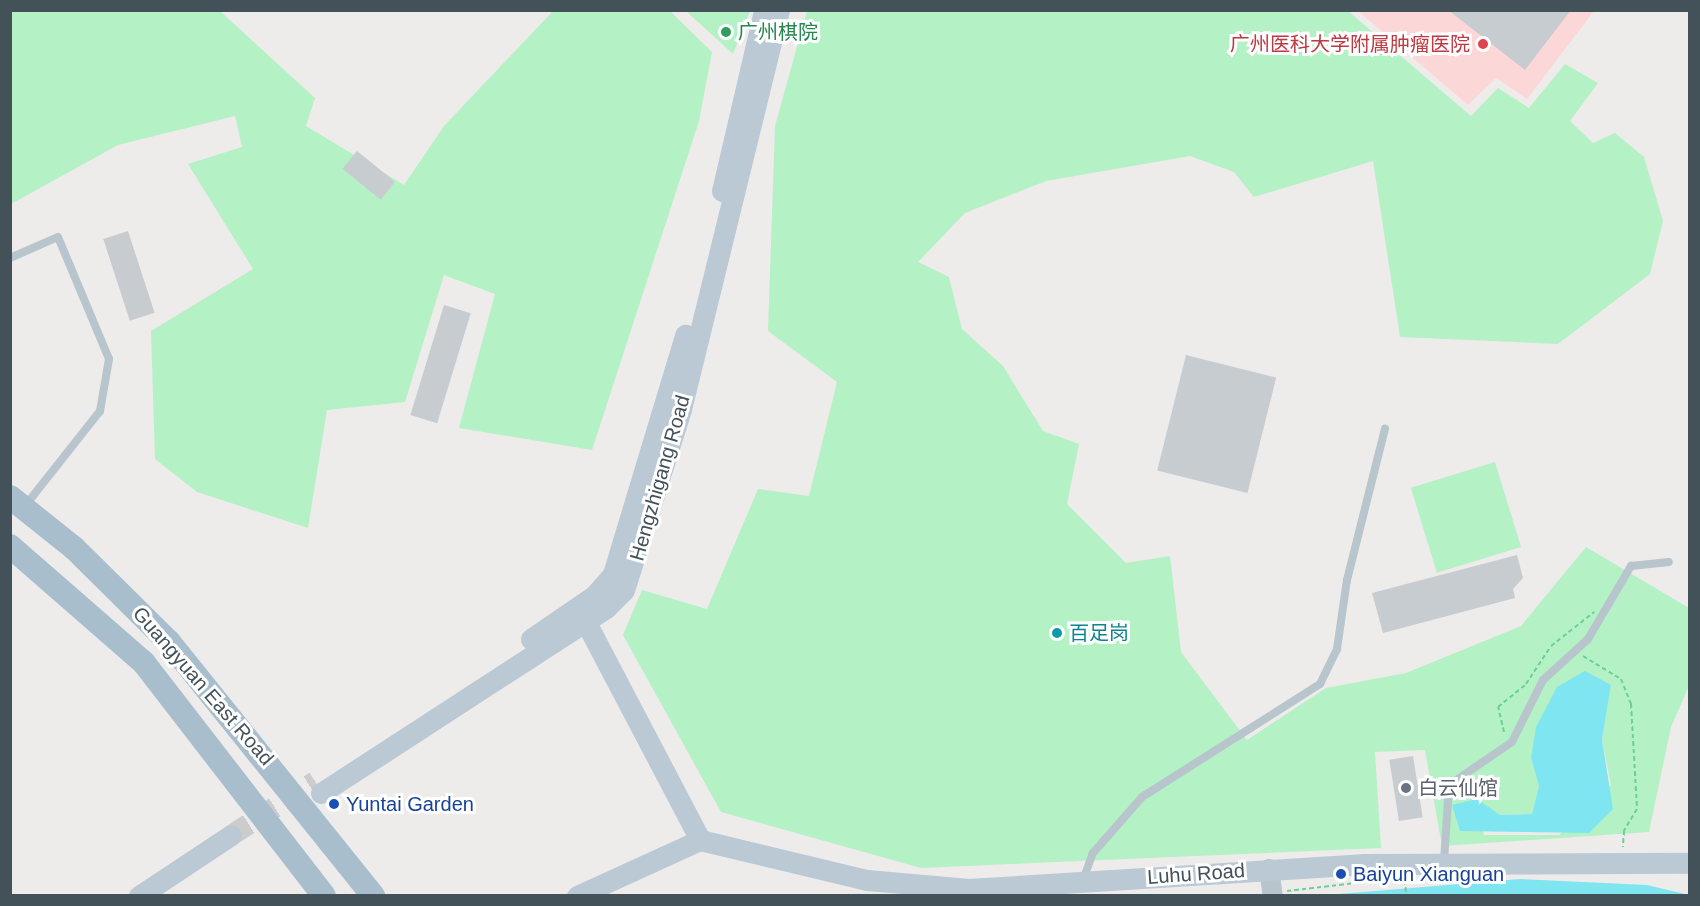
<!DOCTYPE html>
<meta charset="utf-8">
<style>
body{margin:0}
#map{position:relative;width:1700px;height:906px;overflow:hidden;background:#eeebeb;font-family:Arial,"Noto Sans SC",sans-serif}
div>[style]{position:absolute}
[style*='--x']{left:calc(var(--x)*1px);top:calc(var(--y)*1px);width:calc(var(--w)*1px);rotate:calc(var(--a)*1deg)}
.medical>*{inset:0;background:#fcd7d8}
.green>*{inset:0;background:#b4f1c5;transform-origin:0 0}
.water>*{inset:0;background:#7ee5f1}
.building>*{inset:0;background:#c7ccd1;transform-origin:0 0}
.secondary-tunnel>*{height:21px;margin-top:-10.5px;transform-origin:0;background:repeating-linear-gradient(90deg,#ccccce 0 21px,transparent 0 31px)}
.path>*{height:2px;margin-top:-1px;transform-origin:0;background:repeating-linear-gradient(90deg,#6bd094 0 4.5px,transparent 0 7.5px)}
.service>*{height:8px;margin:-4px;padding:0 4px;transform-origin:4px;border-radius:4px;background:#b8c5cc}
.tertiary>*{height:20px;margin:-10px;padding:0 10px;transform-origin:10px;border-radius:10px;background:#b8c5cc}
.secondary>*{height:21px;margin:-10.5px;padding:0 10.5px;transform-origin:10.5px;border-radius:10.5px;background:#bac9d4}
.primary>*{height:24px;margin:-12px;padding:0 12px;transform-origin:12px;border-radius:12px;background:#a8becd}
.dots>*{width:16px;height:16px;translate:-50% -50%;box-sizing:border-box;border:3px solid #fff;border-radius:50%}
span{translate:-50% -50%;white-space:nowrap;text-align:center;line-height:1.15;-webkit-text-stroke:6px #fff;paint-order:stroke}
.leisure-label{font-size:20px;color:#27864d}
.left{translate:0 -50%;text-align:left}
.health-label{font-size:20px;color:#be3a42}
.right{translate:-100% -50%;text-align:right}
.street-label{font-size:20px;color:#435159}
.culture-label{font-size:20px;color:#0d838f}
.worship-label{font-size:20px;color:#5b616d}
.transit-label{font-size:20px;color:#164399}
.frame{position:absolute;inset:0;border:12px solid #435159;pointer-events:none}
</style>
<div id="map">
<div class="medical">
<div style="clip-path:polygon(1358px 11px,1594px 11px,1527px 99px,1496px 78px,1468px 105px)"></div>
</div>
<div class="green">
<div style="clip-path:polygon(11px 11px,220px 11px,315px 98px,306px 126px,404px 185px,444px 126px,553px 11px,670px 11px,712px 52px,699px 121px,592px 450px,459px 428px,495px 294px,444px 275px,405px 402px,327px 410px,308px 528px,197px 492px,155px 459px,151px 331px,253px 269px,188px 164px,242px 147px,235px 116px,118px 145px,11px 204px)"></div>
<div style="clip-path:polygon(686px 11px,750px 11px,733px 54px)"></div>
<div style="clip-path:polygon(evenodd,807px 11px,1348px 11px,1471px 116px,1498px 88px,1529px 108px,1565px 64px,1598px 83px,1570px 121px,1593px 143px,1615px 133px,1644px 157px,1663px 221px,1650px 274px,1558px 344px,1400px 337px,1373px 161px,1254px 197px,1234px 172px,1190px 156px,1046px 181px,965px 213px,918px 262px,949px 277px,962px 329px,1003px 366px,1043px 431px,1079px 444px,1067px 504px,1126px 563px,1170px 556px,1181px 652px,1247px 740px,1326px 688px,1406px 673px,1521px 626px,1586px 547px,1689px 608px,1689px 686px,1671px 727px,1649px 832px,1442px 846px,1425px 750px,1375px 752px,1381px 848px,921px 868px,721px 812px,623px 635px,642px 590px,707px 609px,758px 489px,809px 496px,837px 382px,768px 331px,775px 126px,807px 11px,1611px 685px,1602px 740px,1611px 785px,1559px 835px,1484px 835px,1477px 800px,1500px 815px,1532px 814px,1539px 786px,1531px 758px,1611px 685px)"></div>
<div style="left:1495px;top:462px;width:89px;height:88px;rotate:73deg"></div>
</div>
<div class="water">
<div style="clip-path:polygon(1585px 671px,1611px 685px,1602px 740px,1613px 809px,1589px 833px,1460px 831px,1452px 805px,1477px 799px,1500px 815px,1532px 814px,1539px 786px,1531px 758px,1536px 727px,1557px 687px)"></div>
<div style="clip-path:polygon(1520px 879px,1647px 885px,1689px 895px,1327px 895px)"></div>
</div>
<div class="building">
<div style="clip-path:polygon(1448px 10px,1571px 10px,1525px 70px)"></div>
<div style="left:357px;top:151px;width:49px;height:23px;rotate:39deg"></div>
<div style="left:128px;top:231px;width:86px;height:26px;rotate:72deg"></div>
<div style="left:444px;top:305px;width:28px;height:115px;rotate:17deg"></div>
<div style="left:1186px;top:355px;width:93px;height:119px;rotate:14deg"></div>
<div style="clip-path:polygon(1517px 555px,1523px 578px,1513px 589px,1515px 598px,1383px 633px,1372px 593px)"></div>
<div style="left:1413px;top:756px;width:62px;height:24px;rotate:81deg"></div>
</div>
<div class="secondary-tunnel">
<div style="--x:231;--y:835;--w:100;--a:-32.7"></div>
</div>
<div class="path">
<div style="--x:1583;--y:656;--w:44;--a:31.2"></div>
<div style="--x:1621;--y:679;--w:27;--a:68"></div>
<div style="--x:1631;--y:704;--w:105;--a:86.7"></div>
<div style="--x:1637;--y:809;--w:26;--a:121"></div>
<div style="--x:1624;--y:831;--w:16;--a:94"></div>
<div style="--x:1504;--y:732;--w:26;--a:-103"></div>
<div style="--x:1498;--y:707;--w:36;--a:-39"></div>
<div style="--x:1526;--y:684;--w:45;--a:-56.7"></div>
<div style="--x:1551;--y:646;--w:55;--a:-38.3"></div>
<div style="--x:1405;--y:880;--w:16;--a:86"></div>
<div style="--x:1287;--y:891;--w:69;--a:-6.6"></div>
</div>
<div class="service">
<div style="--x:10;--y:258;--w:52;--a:-23.6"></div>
<div style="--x:58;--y:237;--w:132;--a:67.3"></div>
<div style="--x:109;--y:359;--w:53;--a:99.8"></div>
<div style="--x:100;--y:411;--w:121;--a:128.3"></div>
<div style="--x:1444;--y:861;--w:61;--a:-86.2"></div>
<div style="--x:1448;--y:800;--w:20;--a:-70"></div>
<div style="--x:1455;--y:781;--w:69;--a:-34.4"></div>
<div style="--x:1512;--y:742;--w:69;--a:-63.4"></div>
<div style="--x:1543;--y:680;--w:61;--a:-42.3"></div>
<div style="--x:1588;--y:639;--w:85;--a:-59.5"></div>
<div style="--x:1631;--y:566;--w:38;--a:-6"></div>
<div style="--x:1083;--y:880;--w:29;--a:-70"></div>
<div style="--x:1093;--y:853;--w:74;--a:-48.8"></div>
<div style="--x:1142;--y:797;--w:211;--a:-32.4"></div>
<div style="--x:1320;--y:684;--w:39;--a:-64"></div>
<div style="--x:1337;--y:649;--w:70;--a:-81.8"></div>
<div style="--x:1347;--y:580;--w:156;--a:-75.9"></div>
</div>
<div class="tertiary">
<div style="--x:1269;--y:869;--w:27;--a:82"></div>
</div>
<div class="secondary">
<div style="--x:722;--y:191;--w:186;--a:-76.9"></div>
<div style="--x:580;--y:611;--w:259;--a:62.3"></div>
<div style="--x:531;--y:639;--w:78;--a:-34.5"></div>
<div style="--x:595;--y:595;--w:28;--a:-49"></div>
<div style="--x:613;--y:574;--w:250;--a:-73.2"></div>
<div style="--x:321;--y:793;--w:340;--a:-33"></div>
<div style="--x:606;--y:608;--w:25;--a:-45"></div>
<div style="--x:624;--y:590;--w:190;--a:-72.5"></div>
<div style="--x:681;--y:409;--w:411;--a:-76.2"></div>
<div style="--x:139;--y:896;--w:110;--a:-33.5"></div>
<div style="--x:577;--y:896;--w:135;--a:-24.5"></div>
<div style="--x:700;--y:840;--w:172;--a:13.5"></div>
<div style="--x:867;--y:880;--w:102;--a:5"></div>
<div style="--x:969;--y:889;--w:397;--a:-3.6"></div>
<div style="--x:1365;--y:864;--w:325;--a:-0.2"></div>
</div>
<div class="primary">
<div style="--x:10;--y:497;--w:82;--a:38.6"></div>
<div style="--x:74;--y:548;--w:134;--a:44.7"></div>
<div style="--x:169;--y:642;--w:326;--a:51.2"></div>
<div style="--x:10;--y:546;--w:178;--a:41.1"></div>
<div style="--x:144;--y:663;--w:294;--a:52.3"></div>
</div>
<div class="dots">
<div style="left:726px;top:32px;background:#2e9e5b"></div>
<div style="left:1483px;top:44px;background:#e0444e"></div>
<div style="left:1057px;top:633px;background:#0f9aa8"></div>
<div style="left:1406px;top:788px;background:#6b7280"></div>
<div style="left:334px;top:804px;background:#1a4fb4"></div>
<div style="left:1341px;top:874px;background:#1a4fb4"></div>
</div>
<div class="leisure-label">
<span class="left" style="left:738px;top:32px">广州棋院</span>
</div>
<div class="health-label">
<span class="right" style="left:1470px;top:44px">广州医科大学附属肿瘤医院</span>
</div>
<div class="street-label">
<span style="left:660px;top:478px;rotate:-74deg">Hengzhigang Road</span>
<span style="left:203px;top:686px;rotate:49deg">Guangyuan East Road</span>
<span style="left:1196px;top:874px;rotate:-4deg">Luhu Road</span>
</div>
<div class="culture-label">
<span class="left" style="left:1069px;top:633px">百足岗</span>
</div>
<div class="worship-label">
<span class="left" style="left:1418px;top:788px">白云仙馆</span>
</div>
<div class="transit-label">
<span class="left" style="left:346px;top:804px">Yuntai Garden</span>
<span class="left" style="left:1353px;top:874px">Baiyun Xianguan</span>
</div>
<div class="frame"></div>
</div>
